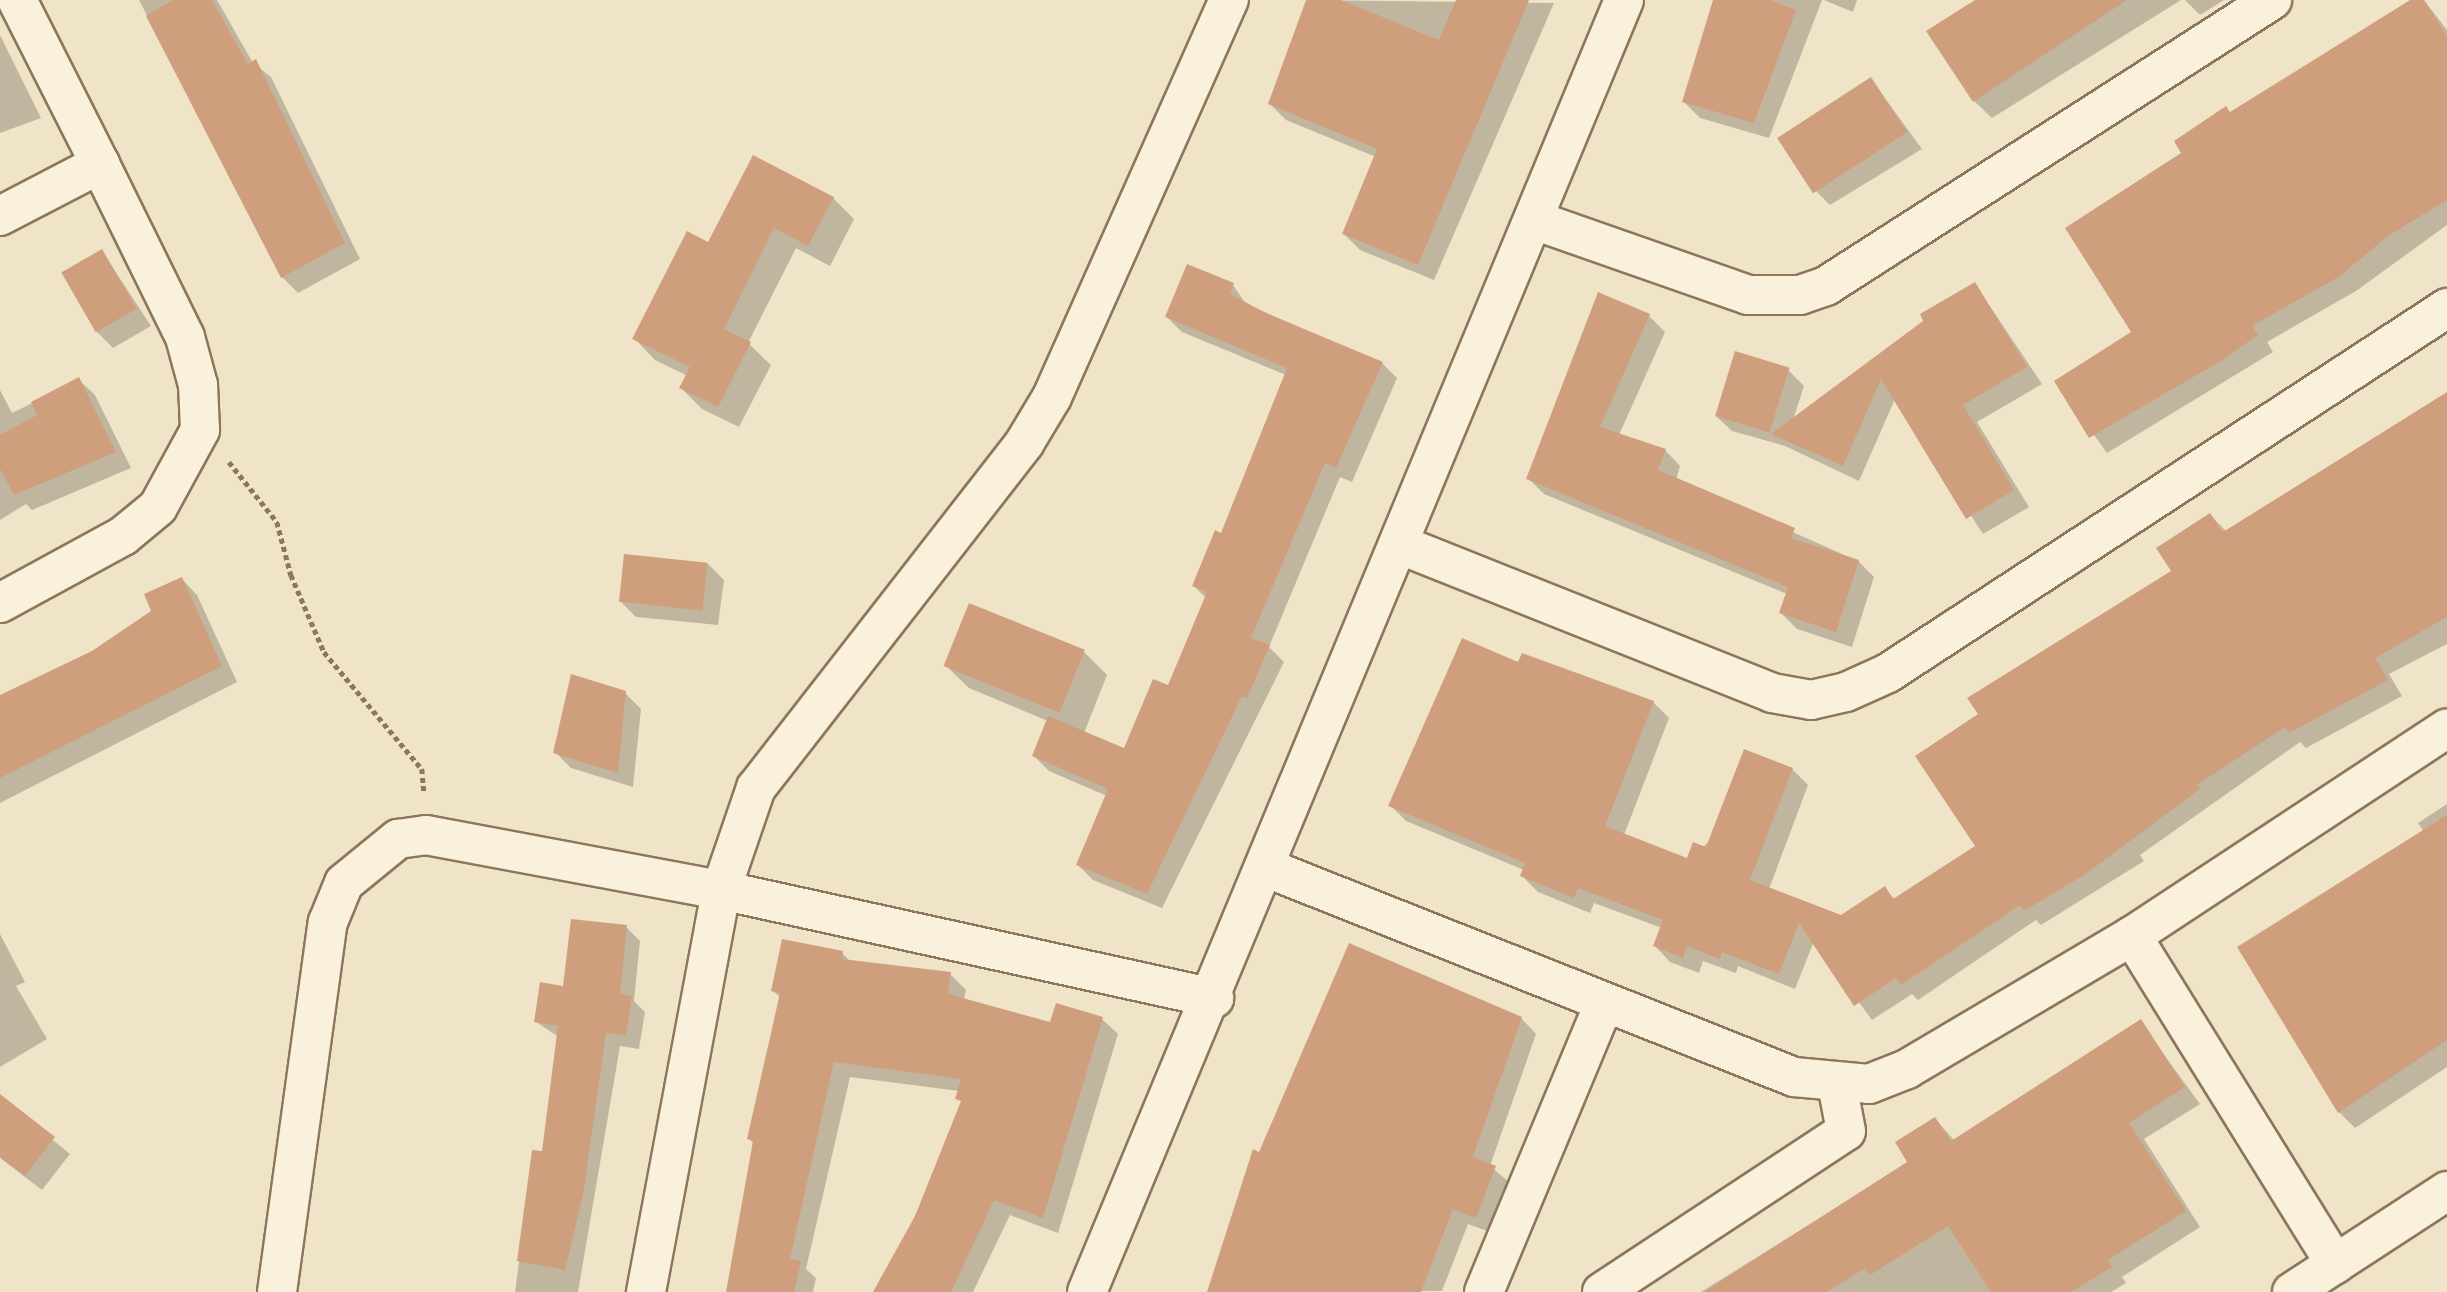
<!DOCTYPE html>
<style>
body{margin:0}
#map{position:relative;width:2447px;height:1292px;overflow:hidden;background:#f0e4c8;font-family:"Source Serif 4",serif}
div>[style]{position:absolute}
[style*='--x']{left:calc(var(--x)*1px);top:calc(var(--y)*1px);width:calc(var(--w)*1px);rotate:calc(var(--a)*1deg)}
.shadow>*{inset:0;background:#0003}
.building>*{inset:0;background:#cf9f7d;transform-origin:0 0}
.path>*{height:4.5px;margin-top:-2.25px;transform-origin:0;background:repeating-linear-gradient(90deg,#8d765c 0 5px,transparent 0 8.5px)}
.roads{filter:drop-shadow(2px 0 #8d765c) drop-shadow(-2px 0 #8d765c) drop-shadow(0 2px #8d765c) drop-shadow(0 -2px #8d765c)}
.minor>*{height:38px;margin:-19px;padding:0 19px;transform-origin:19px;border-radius:19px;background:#faf1dc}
span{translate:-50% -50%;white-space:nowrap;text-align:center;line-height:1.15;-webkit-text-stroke:5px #f7eed8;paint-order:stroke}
</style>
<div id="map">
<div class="shadow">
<div style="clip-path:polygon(139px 0,217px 0,253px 63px,271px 77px,360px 259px,298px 293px,282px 277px)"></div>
<div style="clip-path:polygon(1308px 0,1554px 3px,1434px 280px,1360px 250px,1344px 234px,1376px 157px,1286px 120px,1270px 104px)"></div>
<div style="clip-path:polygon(1716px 0,1822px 0,1769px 138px,1700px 118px,1684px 102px)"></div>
<div style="clip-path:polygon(1824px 0,1857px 0,1853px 12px)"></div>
<div style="clip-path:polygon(1978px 0,2181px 0,1992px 118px,1974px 101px)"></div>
<div style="clip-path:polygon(2185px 0,2224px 0,2200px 15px)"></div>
<div style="clip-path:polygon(2413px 0,2424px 0,2447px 30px,2447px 225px,2356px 291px,2267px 342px,2273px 352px,2107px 453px,2056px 382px,2134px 333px,2184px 153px,2226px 108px,2231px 113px)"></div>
<div style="clip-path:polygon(0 35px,41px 118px,0 133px)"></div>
<div style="clip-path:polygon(1871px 79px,1922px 149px,1830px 205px,1814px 189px)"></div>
<div style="clip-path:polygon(833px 198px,854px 219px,830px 266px,796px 248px,748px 343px,771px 365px,739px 427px,702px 409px,681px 388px,688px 376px,655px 360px,634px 338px,709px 244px)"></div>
<div style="clip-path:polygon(102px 251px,151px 326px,113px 348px,97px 332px)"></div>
<div style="clip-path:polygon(1975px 284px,2042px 384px,1977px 422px,2029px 507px,1983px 534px,1895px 399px,1859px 481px,1785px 446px,1732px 431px,1716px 416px,1788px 370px,1804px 386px,1793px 420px)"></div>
<div style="clip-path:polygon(1233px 285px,1246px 304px,1382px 363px,1397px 378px,1352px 482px,1340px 477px,1269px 647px,1284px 662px,1162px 908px,1093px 880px,1078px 865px,1107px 796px,1049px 771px,1034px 756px,1048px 721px,969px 688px,945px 665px,1084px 652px,1107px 675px,1084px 733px,1125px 750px,1168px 687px,1206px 598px,1194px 586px,1222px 535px,1286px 375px,1182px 332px,1167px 317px)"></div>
<div style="clip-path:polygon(1649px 316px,1665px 332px,1619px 435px,1665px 450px,1680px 466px,1676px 480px,1858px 561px,1874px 577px,1852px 647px,1797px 629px,1781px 613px,1787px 594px,1544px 494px,1528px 478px)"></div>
<div style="clip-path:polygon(79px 380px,95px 395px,131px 468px,32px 510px,26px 504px,0 520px,0 390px,12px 413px)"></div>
<div style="clip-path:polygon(2447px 393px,2447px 644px,2389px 674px,2402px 696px,2306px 748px,2300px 742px,2140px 855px,2144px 861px,2041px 925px,2036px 920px,1918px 1000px,1912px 994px,1872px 1020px,1814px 941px,1795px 989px,1738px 966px,1736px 973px,1703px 961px,1699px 973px,1670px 962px,1655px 946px,1662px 928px,1594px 903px,1590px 913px,1538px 892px,1522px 876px,1524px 870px,1406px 821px,1390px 805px,1519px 664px,1653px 702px,1669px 718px,1624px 835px,1688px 860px,1792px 769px,1808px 785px,1769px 889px,1841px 917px,1884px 889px,1895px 899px,1977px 847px,1981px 714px,2174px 572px,2210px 515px,2226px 531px)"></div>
<div style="clip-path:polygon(708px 564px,724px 580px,718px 625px,636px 617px,620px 601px)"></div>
<div style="clip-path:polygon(182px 579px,197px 595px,237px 682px,0 803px,0 696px,93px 653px,153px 611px)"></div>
<div style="clip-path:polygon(625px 693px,641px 709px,633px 787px,571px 768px,555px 752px)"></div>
<div style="clip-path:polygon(2447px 804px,2447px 1067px,2355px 1128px,2339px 1112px,2424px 832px,2418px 823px)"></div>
<div style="clip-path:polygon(626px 927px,640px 941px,634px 1001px,645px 1012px,639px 1049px,620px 1046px,578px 1292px,515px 1292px,534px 1152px,543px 1153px,559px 1037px,536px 1022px)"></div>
<div style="clip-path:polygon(0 934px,25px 982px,16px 986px,47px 1039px,0 1067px)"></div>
<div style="clip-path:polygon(842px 953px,851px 962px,950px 974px,966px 990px,964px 1000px,1051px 1024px,1102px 1019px,1118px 1034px,1058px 1233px,1010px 1215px,973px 1292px,877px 1292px,917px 1217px,962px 1104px,959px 1091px,850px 1077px,806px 1269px,816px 1278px,813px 1292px,728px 1292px,754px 1144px,749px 1139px,781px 998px,773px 991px)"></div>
<div style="clip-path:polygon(1521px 1018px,1536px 1034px,1490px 1166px,1510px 1183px,1492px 1233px,1468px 1224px,1442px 1291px,1208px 1292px,1260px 1154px)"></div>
<div style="clip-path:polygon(2140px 1022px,2200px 1104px,2144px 1139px,2200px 1227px,2122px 1277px,2126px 1283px,2111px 1292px,1701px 1292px,1910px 1162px,1935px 1119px,1955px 1141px)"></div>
<div style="clip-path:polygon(0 1097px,70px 1154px,42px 1190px,0 1158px)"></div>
</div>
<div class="building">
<div style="clip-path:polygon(173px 0,212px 0,248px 64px,256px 59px,345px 243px,281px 278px,146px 16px)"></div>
<div style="clip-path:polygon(1306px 0,1341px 0,1439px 40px,1456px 0,1529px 0,1418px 265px,1342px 234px,1377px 149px,1268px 104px)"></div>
<div style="clip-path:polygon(1713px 0,1770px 0,1796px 10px,1754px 123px,1682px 102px)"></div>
<div style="clip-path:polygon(1975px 0,2127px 0,1973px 102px,1926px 31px)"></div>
<div style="clip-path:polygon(2410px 0,2424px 0,2447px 36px,2447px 200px,2388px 236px,2340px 276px,2252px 326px,2258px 335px,2224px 359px,2089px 438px,2054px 381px,2131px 332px,2065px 228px,2181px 153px,2174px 141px,2226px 106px,2230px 112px)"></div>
<div style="left:1871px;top:77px;width:66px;height:112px;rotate:57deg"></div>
<div style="clip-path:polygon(753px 155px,834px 197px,808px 246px,774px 228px,724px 329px,751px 342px,718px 407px,679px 388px,690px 367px,632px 339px,687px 231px,708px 242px)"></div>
<div style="left:102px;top:249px;width:69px;height:47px;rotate:60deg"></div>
<div style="clip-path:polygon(1187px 264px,1234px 283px,1230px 294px,1268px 314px,1383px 362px,1336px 468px,1325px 463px,1251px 638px,1270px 645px,1247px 698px,1242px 696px,1147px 894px,1076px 865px,1108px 789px,1032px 756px,1048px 716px,1124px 748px,1153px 679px,1168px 685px,1207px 592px,1192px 586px,1215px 530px,1221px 533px,1287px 368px,1165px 317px)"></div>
<div style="clip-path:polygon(1975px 282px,2027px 367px,1963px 405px,2014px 490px,1966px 519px,1881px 379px,1843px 466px,1771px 434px,1923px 321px,1920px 314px)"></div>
<div style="clip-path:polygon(1598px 292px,1650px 314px,1600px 427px,1666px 449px,1658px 470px,1795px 528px,1791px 538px,1859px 560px,1836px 632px,1779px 613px,1788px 587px,1526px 479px)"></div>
<div style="left:1735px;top:351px;width:57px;height:68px;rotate:17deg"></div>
<div style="clip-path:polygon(79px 377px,116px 452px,14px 495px,0 469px,0 435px,37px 415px,31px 402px)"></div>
<div style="clip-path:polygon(2447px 392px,2447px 617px,2375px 658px,2388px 680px,2289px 733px,2285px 727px,2197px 785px,2200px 789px,2084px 875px,2024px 911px,2020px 905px,1901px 985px,1896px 978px,1854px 1006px,1799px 923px,1779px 974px,1722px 952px,1720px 959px,1687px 946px,1683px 958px,1653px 946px,1663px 920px,1578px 888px,1574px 898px,1520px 876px,1525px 863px,1388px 806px,1462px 638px,1518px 662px,1522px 653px,1654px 701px,1605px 826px,1687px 858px,1693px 842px,1706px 847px,1744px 749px,1793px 768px,1750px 880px,1841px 915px,1885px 886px,1893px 899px,1975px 846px,1915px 756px,1978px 714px,1967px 698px,2171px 571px,2156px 548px,2210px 513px,2223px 532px)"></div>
<div style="left:624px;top:554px;width:84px;height:48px;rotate:6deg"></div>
<div style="clip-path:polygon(182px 577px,222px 666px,0 778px,0 695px,92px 651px,151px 611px,144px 594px)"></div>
<div style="left:969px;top:603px;width:125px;height:68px;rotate:22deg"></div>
<div style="clip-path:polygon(571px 674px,626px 691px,618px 773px,553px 753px)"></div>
<div style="clip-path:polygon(2447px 815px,2447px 1040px,2338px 1113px,2237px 947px)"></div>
<div style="clip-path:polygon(571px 919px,627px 925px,620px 994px,632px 996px,626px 1036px,606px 1033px,583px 1195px,565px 1270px,517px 1261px,532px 1150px,542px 1151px,558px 1026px,534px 1022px,540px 982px,563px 986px)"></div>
<div style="clip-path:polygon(782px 939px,843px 951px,842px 959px,951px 972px,948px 994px,1050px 1022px,1056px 1003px,1103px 1017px,1043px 1218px,994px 1200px,951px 1292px,873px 1292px,915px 1216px,961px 1101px,955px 1099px,961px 1079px,834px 1062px,790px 1259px,801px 1261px,794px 1292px,726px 1292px,753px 1141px,747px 1139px,780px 993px,771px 991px)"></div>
<div style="clip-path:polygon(1349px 943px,1522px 1017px,1473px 1157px,1496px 1166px,1476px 1218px,1453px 1209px,1421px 1292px,1207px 1292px,1253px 1149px,1259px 1152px)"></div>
<div style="clip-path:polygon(2141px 1019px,2185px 1087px,2129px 1123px,2186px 1211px,2108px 1260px,2112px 1267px,2071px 1292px,1991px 1292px,1948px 1226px,1870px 1275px,1865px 1268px,1827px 1292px,1704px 1292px,1907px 1162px,1895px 1142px,1935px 1117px,1951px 1141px)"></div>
<div style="clip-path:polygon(0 1094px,55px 1137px,25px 1176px,0 1157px)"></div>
</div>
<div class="path">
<div style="--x:229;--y:462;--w:77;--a:51.3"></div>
<div style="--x:277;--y:522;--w:55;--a:75.2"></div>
<div style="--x:291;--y:575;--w:84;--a:66.8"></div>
<div style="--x:324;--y:652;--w:153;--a:50.1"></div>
<div style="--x:422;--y:769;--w:25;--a:85"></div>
</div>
<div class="roads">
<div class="minor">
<div style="--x:0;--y:216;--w:113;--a:-27.5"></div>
<div style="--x:100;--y:164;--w:184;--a:-116.8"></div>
<div style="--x:1534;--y:220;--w:227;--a:19.3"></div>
<div style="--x:1748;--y:295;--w:52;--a:0"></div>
<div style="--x:1800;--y:295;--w:28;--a:-19"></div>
<div style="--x:1826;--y:286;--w:530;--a:-32.67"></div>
<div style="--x:1401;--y:545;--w:399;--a:21.7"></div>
<div style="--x:1772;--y:693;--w:40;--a:10"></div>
<div style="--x:1811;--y:700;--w:36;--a:-13"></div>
<div style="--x:1846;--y:692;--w:46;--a:-24.3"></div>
<div style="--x:1888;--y:673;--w:668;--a:-33.14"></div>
<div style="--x:0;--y:603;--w:140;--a:-28.6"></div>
<div style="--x:123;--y:536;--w:45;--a:-39.6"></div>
<div style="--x:158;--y:507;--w:88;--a:-61.4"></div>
<div style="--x:200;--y:430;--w:45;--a:-92.5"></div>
<div style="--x:198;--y:385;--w:50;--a:-105.2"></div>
<div style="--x:185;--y:337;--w:193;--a:-116.2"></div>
<div style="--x:1267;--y:868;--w:567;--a:21.63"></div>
<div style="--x:1794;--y:1077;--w:75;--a:5.3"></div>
<div style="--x:1869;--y:1084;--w:41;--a:-21.5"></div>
<div style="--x:1907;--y:1069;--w:261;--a:-30.6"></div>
<div style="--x:2132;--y:936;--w:377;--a:-33.4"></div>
<div style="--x:2132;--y:936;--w:386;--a:58.2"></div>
<div style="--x:277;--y:1292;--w:373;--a:-82.2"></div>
<div style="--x:328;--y:922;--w:42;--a:-67.7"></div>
<div style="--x:344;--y:883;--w:70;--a:-39.2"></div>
<div style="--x:398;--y:839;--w:28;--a:-8"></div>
<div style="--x:426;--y:835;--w:300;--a:10.6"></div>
<div style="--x:721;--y:890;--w:505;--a:12.36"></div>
<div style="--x:646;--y:1292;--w:409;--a:-79.4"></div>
<div style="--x:721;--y:890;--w:108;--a:-71.1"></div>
<div style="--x:756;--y:788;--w:438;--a:-52.1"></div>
<div style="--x:1025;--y:442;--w:52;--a:-59"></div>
<div style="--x:1052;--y:397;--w:435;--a:-66"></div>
<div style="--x:1087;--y:1292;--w:1399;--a:-67.43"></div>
<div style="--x:1484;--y:1292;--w:310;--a:-67.4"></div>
<div style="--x:1602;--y:1292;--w:292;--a:-33.4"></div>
<div style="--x:1846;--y:1131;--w:48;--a:-100.8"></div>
<div style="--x:2292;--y:1292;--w:185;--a:-33.1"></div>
</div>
</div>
</div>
